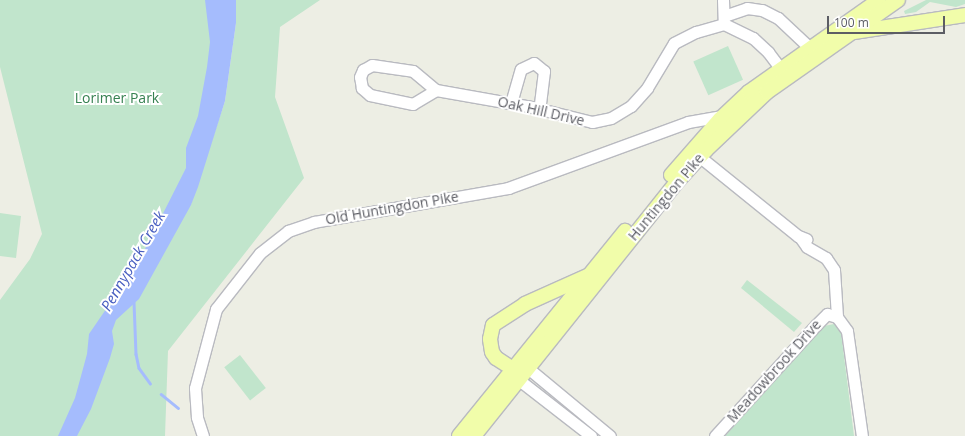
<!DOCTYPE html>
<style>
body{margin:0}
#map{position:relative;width:965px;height:436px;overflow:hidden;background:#edeee4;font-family:"Open Sans",sans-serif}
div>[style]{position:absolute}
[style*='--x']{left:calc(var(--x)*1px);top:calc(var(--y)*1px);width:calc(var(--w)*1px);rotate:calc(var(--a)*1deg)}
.green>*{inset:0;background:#c1e5cc;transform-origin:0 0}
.water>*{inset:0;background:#a5bcfd}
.stream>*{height:2.5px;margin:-1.25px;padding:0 1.25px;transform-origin:1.25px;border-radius:1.25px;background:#a5bcfd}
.roads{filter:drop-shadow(1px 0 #b9bac0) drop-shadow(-1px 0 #b9bac0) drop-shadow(0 1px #b9bac0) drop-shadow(0 -1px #b9bac0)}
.minor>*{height:11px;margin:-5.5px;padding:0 5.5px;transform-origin:5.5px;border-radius:5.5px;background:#fff}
.major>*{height:14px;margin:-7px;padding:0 7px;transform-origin:7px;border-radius:7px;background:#f1fdaa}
span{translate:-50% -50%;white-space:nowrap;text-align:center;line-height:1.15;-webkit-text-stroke:4px #fff;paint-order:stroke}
.park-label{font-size:14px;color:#368151}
.street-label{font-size:14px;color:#5c5d64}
.water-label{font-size:15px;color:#485ec0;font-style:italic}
.scale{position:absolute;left:827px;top:16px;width:118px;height:18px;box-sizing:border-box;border:2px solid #5c5d64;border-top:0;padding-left:5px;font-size:12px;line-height:14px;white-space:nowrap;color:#5c5d64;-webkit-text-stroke:3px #fff;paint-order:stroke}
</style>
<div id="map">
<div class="green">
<div style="clip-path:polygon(evenodd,0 0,320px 0,280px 27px,275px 97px,304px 178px,168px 351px,165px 436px,0 436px,0 300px,30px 259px,42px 234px,0 67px,0 0,236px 3px,236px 23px,225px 101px,190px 207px,236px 3px)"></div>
<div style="clip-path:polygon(926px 0,965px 0,965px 4px,956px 7px,930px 2px,916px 12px,905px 14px,904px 11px)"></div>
<div style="left:728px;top:46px;width:37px;height:38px;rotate:66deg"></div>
<div style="clip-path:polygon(0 213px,21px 216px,16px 258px,0 256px)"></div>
<div style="clip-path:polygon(747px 280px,802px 323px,794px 332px,741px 288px)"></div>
<div style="clip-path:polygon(834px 324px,841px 332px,854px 436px,725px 436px,824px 326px)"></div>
<div style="left:240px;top:355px;width:42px;height:20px;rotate:52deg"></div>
</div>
<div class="water">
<div style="clip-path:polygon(205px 0,236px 0,236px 23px,225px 101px,198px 187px,191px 205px,139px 299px,116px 320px,112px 331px,114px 344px,110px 358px,91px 409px,77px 436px,58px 436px,75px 398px,87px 354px,89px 334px,139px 261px,186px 168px,186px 148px,198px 116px,207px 67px,210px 42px)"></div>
</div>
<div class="stream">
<div style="--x:134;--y:302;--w:52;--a:87.8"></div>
<div style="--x:136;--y:354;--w:14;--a:78"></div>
<div style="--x:139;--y:368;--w:19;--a:54"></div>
<div style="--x:161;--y:394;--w:22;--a:39"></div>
</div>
<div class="roads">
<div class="minor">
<div style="--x:723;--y:0;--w:23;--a:88"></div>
<div style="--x:724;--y:16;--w:24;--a:-19"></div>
<div style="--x:747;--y:8;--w:15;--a:8"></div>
<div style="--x:762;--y:10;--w:18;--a:27"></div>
<div style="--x:778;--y:18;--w:44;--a:43.2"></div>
<div style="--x:372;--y:65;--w:41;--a:8.3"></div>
<div style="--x:413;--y:71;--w:30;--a:40"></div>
<div style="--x:436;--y:90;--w:27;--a:149"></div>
<div style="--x:413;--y:104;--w:44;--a:-168.2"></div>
<div style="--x:370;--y:95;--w:11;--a:-139"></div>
<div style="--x:362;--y:88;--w:11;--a:-100"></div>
<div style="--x:360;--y:77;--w:8;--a:-67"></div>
<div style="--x:363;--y:70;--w:10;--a:-29"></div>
<div style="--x:436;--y:90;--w:97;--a:10"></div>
<div style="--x:532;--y:107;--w:62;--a:14"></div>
<div style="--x:592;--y:122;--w:19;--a:-12"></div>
<div style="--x:611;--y:118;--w:23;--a:-31"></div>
<div style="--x:631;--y:106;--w:24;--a:-48"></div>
<div style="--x:647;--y:88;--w:52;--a:-59"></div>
<div style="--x:674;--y:43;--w:25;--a:-27"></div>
<div style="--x:696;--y:32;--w:29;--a:-16"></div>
<div style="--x:724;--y:24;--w:32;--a:26"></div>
<div style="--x:753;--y:38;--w:21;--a:43"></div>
<div style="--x:768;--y:52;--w:20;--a:53"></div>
<div style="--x:511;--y:103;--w:35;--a:-74"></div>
<div style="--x:521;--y:69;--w:14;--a:-25"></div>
<div style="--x:534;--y:63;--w:13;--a:39"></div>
<div style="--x:544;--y:71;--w:38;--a:97"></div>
<div style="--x:700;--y:157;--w:126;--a:38.9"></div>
<div style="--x:798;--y:236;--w:9;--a:21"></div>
<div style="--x:800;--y:237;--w:12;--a:55"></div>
<div style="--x:807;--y:247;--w:22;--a:30"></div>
<div style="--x:826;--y:258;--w:14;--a:56"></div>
<div style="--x:834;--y:270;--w:47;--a:86.3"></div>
<div style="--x:837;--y:317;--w:17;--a:54"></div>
<div style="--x:847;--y:331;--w:106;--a:81.9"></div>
<div style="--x:203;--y:436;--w:20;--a:-108"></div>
<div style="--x:197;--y:417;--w:29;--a:-94"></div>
<div style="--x:195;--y:388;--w:82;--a:-75.1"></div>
<div style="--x:216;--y:309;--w:71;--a:-51.8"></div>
<div style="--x:260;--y:253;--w:36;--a:-38"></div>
<div style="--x:288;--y:231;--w:28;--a:-19"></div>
<div style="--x:314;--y:222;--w:197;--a:-9.9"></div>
<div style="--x:508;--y:188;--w:192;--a:-20.1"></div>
<div style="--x:688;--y:122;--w:36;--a:-10"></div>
<div style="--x:591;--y:436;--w:91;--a:-142.1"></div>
<div style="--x:519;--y:380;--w:13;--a:-119"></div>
<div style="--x:513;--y:369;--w:16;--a:0"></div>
<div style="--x:529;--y:369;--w:105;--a:39.6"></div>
<div style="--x:715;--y:436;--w:150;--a:-47.7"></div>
<div style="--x:816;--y:325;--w:16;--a:-45"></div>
<div style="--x:827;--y:314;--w:10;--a:17"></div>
</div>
<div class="major">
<div style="--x:854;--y:32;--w:112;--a:-8.7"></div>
<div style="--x:671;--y:175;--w:74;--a:-48.8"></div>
<div style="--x:720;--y:119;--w:40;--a:-43"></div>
<div style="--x:749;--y:92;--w:159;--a:-35.3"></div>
<div style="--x:513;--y:369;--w:20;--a:-147"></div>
<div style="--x:496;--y:358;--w:7;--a:-124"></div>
<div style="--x:492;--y:352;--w:13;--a:-99"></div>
<div style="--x:490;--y:339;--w:14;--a:-78"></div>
<div style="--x:493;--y:325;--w:38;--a:-33"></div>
<div style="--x:525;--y:304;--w:68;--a:-24.3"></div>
<div style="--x:459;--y:436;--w:264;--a:-51"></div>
<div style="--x:474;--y:436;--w:322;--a:-51.4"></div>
<div style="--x:675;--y:184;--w:46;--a:-47.6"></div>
<div style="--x:706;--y:150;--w:84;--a:-43.6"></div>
<div style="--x:767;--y:92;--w:160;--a:-35.1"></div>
</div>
</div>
<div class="park-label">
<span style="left:117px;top:98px">Lorimer Park</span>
</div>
<div class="street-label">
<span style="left:541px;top:111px;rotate:13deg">Oak Hill Drive</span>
<span style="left:666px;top:197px;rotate:-50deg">Huntingdon Pike</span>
<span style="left:392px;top:208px;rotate:-10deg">Old Huntingdon Pike</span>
<span style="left:774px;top:371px;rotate:-48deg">Meadowbrook Drive</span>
</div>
<div class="water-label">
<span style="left:133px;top:261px;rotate:-60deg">Pennypack Creek</span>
</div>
<div class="scale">100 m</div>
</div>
